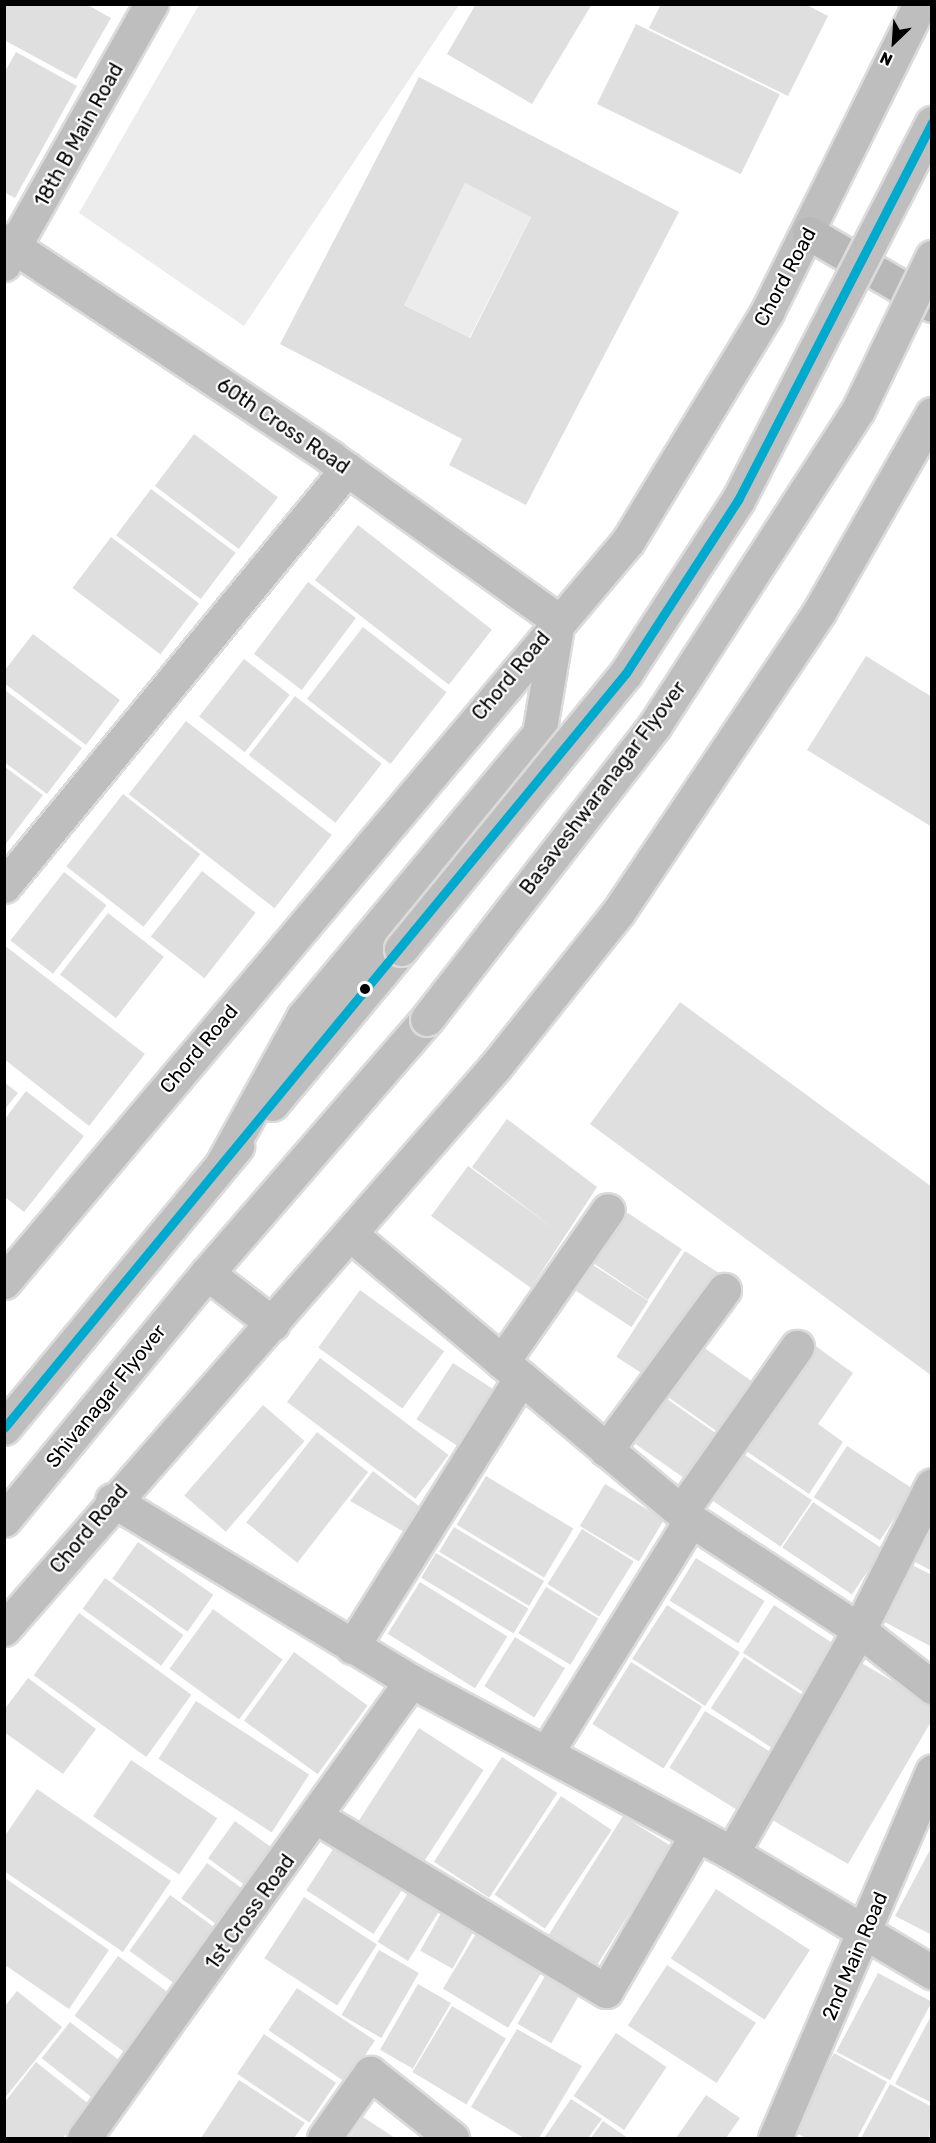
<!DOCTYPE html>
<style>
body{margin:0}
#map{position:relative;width:936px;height:2143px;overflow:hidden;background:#fff;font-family:Rubik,sans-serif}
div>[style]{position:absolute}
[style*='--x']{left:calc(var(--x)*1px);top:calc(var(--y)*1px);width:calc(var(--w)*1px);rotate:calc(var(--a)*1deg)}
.green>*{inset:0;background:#ececec;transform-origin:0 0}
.building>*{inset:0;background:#dfdfdf;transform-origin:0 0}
.roads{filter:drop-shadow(2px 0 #dbdbdb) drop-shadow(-2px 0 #dbdbdb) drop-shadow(0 2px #dbdbdb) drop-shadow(0 -2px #dbdbdb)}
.minor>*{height:33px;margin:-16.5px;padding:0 16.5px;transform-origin:16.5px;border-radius:16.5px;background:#bebebe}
.tertiary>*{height:33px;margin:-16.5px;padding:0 16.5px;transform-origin:16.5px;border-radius:16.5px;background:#bebebe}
.secondary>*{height:33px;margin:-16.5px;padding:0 16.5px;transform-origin:16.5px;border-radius:16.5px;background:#b8b8b8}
.primary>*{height:33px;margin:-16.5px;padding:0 16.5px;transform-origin:16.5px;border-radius:16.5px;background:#bebebe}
.bridges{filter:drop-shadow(2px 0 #dbdbdb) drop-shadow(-2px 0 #dbdbdb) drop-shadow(0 2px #dbdbdb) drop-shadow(0 -2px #dbdbdb)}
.primary-bridge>*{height:33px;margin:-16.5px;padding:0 16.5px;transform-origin:16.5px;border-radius:16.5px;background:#bebebe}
.bus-1>*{height:9px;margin:-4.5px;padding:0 4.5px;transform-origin:4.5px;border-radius:4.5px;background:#00a9ce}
.dots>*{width:16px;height:16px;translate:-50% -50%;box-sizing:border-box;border:3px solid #fff;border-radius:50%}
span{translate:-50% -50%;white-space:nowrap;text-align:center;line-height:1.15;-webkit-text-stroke:4.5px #fff;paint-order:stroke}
.street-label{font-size:20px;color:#000}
.frame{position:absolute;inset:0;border:6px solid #000;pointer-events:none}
.north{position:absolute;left:864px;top:12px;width:60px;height:60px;-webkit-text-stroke:4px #fff;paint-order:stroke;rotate:205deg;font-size:16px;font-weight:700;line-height:24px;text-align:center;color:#000}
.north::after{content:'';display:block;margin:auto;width:21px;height:27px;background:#000;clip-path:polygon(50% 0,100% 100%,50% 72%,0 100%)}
</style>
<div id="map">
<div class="green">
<div style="clip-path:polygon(199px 5px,459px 5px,244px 326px,79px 213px)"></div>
<div style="left:465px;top:183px;width:74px;height:136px;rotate:27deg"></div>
</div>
<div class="building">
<div style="clip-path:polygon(4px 4px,86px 4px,111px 18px,76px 79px,4px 40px)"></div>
<div style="clip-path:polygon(476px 4px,592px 4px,532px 104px,447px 54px)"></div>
<div style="clip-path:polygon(661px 4px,805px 4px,828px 16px,788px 96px,649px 28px)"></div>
<div style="left:636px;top:24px;width:160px;height:89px;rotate:26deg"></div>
<div style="clip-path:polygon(16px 52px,77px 86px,15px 198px,4px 192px,4px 73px)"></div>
<div style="clip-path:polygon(evenodd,419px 77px,679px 212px,526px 505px,449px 465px,462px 439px,280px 344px,419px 77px,465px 183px,531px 217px,470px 338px,404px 305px,465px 183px)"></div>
<div style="left:194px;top:434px;width:105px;height:65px;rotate:37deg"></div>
<div style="left:151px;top:489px;width:106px;height:58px;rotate:37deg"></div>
<div style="left:358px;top:525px;width:170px;height:70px;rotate:38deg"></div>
<div style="left:111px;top:537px;width:110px;height:64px;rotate:37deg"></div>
<div style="left:308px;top:582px;width:60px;height:90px;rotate:37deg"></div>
<div style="left:363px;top:627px;width:106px;height:91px;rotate:38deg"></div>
<div style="clip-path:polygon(33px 634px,120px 700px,86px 745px,4px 683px,4px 671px)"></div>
<div style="clip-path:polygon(866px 656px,932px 697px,932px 827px,807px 750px)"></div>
<div style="left:244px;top:659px;width:58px;height:73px;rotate:38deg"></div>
<div style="clip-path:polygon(6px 691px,82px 748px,47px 794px,4px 762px)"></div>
<div style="left:295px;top:696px;width:110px;height:75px;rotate:38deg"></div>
<div style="left:186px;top:721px;width:185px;height:93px;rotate:38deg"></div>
<div style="clip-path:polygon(5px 767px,43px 795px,5px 845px)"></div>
<div style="left:123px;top:794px;width:98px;height:92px;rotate:38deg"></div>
<div style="left:202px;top:871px;width:68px;height:83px;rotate:38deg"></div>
<div style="left:64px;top:872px;width:54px;height:87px;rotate:38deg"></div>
<div style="left:108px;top:913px;width:71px;height:78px;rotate:38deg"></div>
<div style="clip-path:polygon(4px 945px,145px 1054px,89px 1126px,4px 1059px)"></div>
<div style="clip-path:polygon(680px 1002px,932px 1187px,932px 1376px,590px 1124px)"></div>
<div style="clip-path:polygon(4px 1082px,18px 1093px,4px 1110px)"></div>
<div style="clip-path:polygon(26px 1091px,84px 1136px,24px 1212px,5px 1197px,5px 1119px)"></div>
<div style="clip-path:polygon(507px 1119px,597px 1187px,531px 1288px,431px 1216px,468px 1166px,556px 1230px,472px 1167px)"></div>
<div style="left:628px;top:1213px;width:65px;height:61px;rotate:34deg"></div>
<div style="left:685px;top:1251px;width:40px;height:126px;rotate:33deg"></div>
<div style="left:593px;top:1265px;width:66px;height:31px;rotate:33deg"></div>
<div style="left:360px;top:1290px;width:104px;height:71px;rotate:36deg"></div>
<div style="clip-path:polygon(810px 1342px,853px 1373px,818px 1424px,843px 1442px,809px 1494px,739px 1446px)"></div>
<div style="left:703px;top:1347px;width:67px;height:61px;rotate:35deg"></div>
<div style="left:320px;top:1358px;width:161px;height:55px;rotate:37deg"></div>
<div style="left:453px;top:1363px;width:49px;height:67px;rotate:33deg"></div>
<div style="left:667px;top:1399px;width:68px;height:55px;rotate:35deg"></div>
<div style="left:263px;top:1405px;width:55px;height:120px;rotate:41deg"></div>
<div style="left:317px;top:1432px;width:65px;height:115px;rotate:38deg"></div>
<div style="left:847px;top:1446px;width:79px;height:61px;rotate:33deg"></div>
<div style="left:739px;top:1451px;width:88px;height:56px;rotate:34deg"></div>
<div style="clip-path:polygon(373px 1471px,419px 1506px,406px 1533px,350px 1501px)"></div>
<div style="left:486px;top:1476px;width:102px;height:57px;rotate:31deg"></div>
<div style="left:605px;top:1484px;width:69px;height:49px;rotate:31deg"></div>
<div style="left:813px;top:1502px;width:84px;height:55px;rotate:34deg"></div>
<div style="clip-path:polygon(932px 1517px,932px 1571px,909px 1559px)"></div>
<div style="left:454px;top:1527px;width:105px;height:29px;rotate:31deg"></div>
<div style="left:582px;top:1529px;width:61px;height:65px;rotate:32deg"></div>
<div style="left:138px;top:1542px;width:92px;height:45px;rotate:35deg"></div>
<div style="left:436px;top:1553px;width:108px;height:29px;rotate:31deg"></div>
<div style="left:696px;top:1558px;width:81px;height:50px;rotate:32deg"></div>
<div style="clip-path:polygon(908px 1563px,932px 1575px,932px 1647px,879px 1619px)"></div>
<div style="left:105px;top:1578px;width:97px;height:38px;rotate:36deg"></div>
<div style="left:420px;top:1582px;width:103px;height:61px;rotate:32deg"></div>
<div style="left:546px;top:1587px;width:61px;height:54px;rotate:31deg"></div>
<div style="left:667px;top:1605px;width:87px;height:64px;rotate:33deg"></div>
<div style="left:774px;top:1605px;width:82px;height:57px;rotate:33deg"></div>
<div style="left:213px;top:1609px;width:86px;height:74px;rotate:36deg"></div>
<div style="left:79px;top:1613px;width:139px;height:77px;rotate:36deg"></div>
<div style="left:515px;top:1637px;width:59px;height:58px;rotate:32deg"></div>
<div style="left:294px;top:1652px;width:91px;height:85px;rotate:36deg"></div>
<div style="left:744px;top:1657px;width:79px;height:61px;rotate:33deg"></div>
<div style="clip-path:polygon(858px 1661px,932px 1704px,932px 1720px,848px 1864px,767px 1817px)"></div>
<div style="left:631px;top:1662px;width:84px;height:73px;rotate:32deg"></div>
<div style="clip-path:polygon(28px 1678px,96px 1729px,63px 1774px,4px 1732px,4px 1710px)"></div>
<div style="left:196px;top:1701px;width:135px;height:69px;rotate:33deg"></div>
<div style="left:705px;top:1711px;width:84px;height:67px;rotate:32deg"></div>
<div style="left:419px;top:1728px;width:77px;height:114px;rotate:33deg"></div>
<div style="left:502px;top:1757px;width:66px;height:125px;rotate:33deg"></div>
<div style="left:131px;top:1760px;width:104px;height:68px;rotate:34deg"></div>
<div style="clip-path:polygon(37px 1789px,171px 1881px,123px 1952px,4px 1871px,4px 1837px)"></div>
<div style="left:561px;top:1796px;width:61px;height:119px;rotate:34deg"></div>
<div style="left:623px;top:1816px;width:57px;height:145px;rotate:32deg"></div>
<div style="left:235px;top:1821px;width:46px;height:46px;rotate:36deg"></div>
<div style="left:339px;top:1840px;width:80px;height:60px;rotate:33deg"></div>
<div style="clip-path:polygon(932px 1846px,932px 1935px,895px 1916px)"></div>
<div style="left:207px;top:1863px;width:44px;height:44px;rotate:36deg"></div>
<div style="clip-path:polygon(5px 1878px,109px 1950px,69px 2009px,5px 1965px)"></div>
<div style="left:413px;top:1885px;width:36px;height:67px;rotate:32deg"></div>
<div style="left:716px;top:1889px;width:112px;height:83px;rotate:33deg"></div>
<div style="left:170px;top:1895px;width:56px;height:69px;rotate:36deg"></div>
<div style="left:304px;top:1897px;width:87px;height:73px;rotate:33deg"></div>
<div style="left:444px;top:1908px;width:37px;height:49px;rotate:29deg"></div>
<div style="left:480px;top:1927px;width:76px;height:72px;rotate:31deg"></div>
<div style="left:379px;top:1950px;width:46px;height:75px;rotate:30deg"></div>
<div style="left:118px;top:1956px;width:62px;height:74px;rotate:36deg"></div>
<div style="left:667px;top:1965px;width:106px;height:72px;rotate:33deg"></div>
<div style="left:548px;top:1971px;width:39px;height:61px;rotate:30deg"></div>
<div style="left:878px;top:1973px;width:61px;height:89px;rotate:28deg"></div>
<div style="left:418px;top:1984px;width:38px;height:76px;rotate:30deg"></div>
<div style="left:297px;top:1988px;width:94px;height:51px;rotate:34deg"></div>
<div style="clip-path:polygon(17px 1991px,62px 2027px,4px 2099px,4px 2007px)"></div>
<div style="left:452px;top:2006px;width:63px;height:77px;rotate:31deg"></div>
<div style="clip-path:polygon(932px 2014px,932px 2103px,895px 2084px)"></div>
<div style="left:70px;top:2022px;width:65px;height:46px;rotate:38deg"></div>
<div style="clip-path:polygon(517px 2029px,582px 2066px,539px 2138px,524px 2138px,471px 2107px)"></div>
<div style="left:616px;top:2033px;width:61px;height:76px;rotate:34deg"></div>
<div style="left:264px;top:2034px;width:87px;height:48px;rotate:34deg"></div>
<div style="clip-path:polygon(834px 2053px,887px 2082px,857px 2138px,806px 2138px,792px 2131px)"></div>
<div style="clip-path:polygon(36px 2062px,90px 2105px,63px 2138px,4px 2138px,4px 2103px)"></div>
<div style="clip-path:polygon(239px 2080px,305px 2123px,294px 2138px,201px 2138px)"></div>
<div style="clip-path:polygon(890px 2084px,932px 2107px,929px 2138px,861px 2138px)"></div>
<div style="clip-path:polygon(706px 2095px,740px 2118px,726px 2138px,676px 2138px)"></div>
<div style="clip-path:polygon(571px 2099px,602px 2119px,588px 2138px,544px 2138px)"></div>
<div style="clip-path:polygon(363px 2117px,395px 2138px,349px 2138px)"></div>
<div style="clip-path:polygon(603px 2121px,628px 2138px,591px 2138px)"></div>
</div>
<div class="roads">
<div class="minor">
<div style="--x:4;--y:240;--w:392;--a:33.6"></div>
<div style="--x:330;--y:457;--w:280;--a:35.6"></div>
<div style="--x:4;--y:264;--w:299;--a:-60.5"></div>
<div style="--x:4;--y:886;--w:540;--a:-50.56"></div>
<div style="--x:350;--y:1234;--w:445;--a:40"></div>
<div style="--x:691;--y:1520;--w:201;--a:33.2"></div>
<div style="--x:859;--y:1630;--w:93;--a:38"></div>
<div style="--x:502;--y:1362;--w:185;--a:-55.1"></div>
<div style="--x:606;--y:1450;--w:199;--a:-53.6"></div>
<div style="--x:112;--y:1500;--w:350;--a:31.2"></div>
<div style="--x:411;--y:1681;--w:364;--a:28.2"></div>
<div style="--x:732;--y:1853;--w:233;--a:30.8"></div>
<div style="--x:681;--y:1512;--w:202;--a:-54.9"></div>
<div style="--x:352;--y:1647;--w:318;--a:-57.9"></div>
<div style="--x:547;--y:1752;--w:273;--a:-58.2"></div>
<div style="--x:318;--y:1818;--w:336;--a:31"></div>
<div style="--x:606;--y:1991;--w:179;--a:-59.9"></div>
<div style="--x:732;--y:1853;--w:257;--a:-60.3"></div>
<div style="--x:859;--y:1630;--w:162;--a:-63.3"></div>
<div style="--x:84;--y:2138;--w:562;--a:-54.41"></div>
<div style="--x:324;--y:2138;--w:80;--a:-54.7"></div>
<div style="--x:370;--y:2073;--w:105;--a:38.4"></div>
<div style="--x:775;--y:2138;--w:399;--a:-66.8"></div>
</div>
<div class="tertiary">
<div style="--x:4;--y:1282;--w:969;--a:-49.9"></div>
<div style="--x:628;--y:541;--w:268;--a:-58.7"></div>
<div style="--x:767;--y:312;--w:344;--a:-63.6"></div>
<div style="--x:4;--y:1629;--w:746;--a:-48.86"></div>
<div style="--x:495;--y:1067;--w:199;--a:-51.5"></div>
<div style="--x:619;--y:911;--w:360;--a:-56.2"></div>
<div style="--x:819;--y:612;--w:228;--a:-60.3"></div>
</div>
<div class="secondary">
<div style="--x:809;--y:233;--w:143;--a:30.3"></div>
</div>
<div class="primary">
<div style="--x:272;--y:1104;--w:202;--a:-50.2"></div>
<div style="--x:222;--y:1164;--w:168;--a:-61.1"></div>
<div style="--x:303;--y:1017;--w:368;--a:-50.2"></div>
<div style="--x:539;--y:734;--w:116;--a:-80.5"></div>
<div style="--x:207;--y:1273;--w:83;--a:37.7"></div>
<div style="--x:4;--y:1428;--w:366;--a:-50.4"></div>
<div style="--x:4;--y:1520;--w:320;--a:-50.6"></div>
<div style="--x:207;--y:1273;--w:336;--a:-49.1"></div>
</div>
</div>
<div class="bridges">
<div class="primary-bridge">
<div style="--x:401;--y:949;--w:356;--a:-50.8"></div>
<div style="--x:626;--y:673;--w:206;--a:-57.1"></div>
<div style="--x:738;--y:500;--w:424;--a:-62.8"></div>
<div style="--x:427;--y:1019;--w:372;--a:-52.2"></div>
<div style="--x:655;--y:725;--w:375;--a:-57.2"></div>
<div style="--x:858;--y:410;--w:170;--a:-64.2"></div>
</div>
</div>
<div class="bus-1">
<div style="--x:4;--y:1428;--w:978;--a:-50.52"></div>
<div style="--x:626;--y:673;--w:206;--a:-57.1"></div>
<div style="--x:738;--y:500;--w:424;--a:-62.8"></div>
</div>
<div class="dots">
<div style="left:365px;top:989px;background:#000"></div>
</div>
<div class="street-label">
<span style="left:79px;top:135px;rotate:-61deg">18th B Main Road</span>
<span style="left:785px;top:277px;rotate:-62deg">Chord Road</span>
<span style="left:283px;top:426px;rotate:34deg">60th Cross Road</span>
<span style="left:511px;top:676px;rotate:-50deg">Chord Road</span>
<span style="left:603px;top:788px;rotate:-53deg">Basaveshwaranagar Flyover</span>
<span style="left:199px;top:1049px;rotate:-50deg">Chord Road</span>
<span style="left:106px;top:1396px;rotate:-51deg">Shivanagar Flyover</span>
<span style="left:89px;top:1529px;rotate:-50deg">Chord Road</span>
<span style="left:250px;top:1912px;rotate:-54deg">1st Cross Road</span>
<span style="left:855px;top:1956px;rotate:-67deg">2nd Main Road</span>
</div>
<div class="frame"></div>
<div class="north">N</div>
</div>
